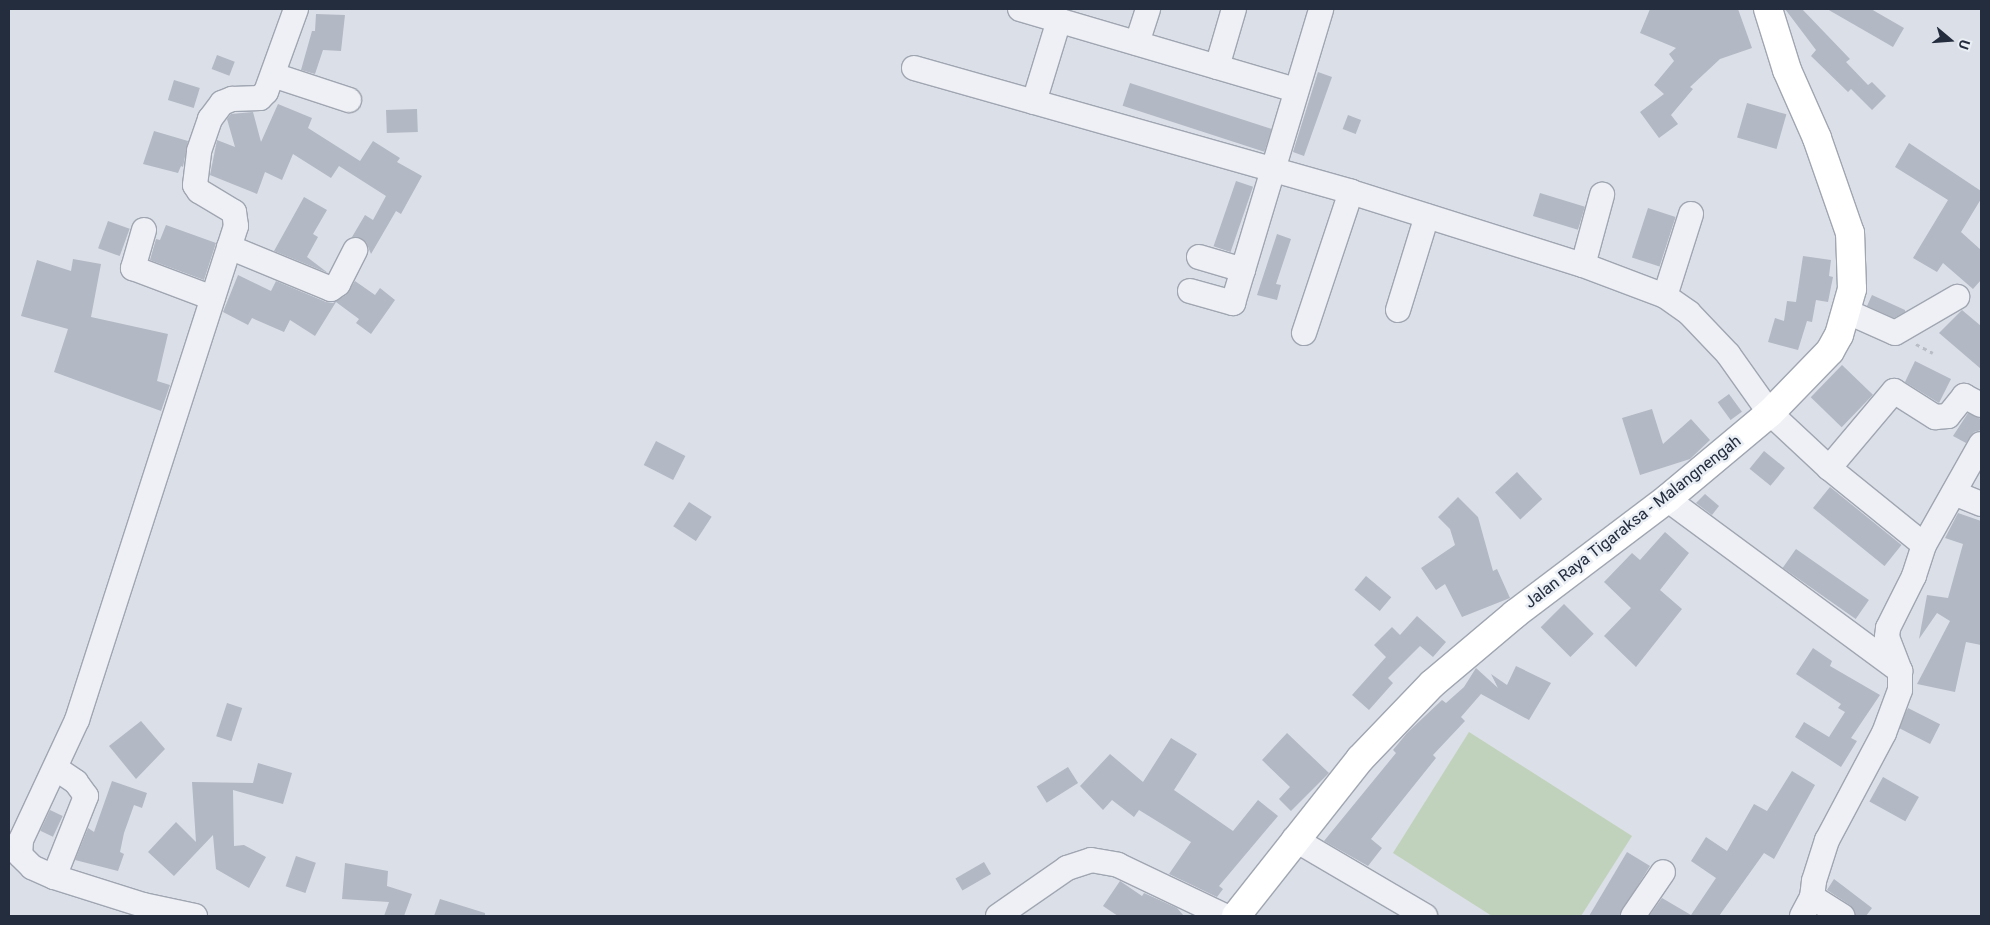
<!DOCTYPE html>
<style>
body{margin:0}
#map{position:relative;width:1990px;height:925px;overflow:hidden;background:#dbdfe7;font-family:Roboto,sans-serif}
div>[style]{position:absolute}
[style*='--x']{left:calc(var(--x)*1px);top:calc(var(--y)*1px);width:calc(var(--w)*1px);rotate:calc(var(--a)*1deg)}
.green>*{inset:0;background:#c0d2bb}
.building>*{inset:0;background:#b2b8c4;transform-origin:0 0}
.path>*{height:3px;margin-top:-1.5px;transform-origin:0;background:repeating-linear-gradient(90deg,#b9bdc5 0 4px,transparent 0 8px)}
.roads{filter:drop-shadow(1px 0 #a0a6b1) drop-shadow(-1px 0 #a0a6b1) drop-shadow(0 1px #a0a6b1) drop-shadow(0 -1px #a0a6b1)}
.minor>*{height:24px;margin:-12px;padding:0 12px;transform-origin:12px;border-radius:12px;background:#eef0f5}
.major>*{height:28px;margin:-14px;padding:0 14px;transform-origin:14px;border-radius:14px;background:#fff}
span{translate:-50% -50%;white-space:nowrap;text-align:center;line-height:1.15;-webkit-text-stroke:5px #eaeef5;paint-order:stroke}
.street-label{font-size:16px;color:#242d3e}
.frame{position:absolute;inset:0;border:10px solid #242d3e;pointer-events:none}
.north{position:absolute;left:1925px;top:15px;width:50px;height:50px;-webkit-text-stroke:4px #eaeef5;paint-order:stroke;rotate:108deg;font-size:14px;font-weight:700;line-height:20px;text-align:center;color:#242d3e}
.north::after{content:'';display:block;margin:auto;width:18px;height:22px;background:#242d3e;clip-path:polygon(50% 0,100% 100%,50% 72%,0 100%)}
</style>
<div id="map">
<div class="green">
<div style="clip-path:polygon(1469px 732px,1632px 836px,1581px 916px,1492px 916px,1393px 853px)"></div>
</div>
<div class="building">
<div style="clip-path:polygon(1650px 9px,1738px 9px,1752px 48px,1720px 59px,1690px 87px,1693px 89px,1671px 115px,1678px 124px,1659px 138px,1640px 112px,1664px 94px,1654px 85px,1674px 61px,1669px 54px,1676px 48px,1640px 33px)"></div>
<div style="clip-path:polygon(1785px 9px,1802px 9px,1850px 59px,1846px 62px,1868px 85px,1872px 82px,1886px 96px,1872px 110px,1851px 89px,1848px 92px,1811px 56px,1816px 50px)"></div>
<div style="clip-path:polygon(1827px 9px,1871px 9px,1904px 28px,1893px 47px)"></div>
<div style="clip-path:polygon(316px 14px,345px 15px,341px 51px,323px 50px,315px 74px,301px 70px,312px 31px,315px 31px)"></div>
<div style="left:217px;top:55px;width:19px;height:15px;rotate:21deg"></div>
<div style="clip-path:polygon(1318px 72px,1332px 77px,1304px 156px,1293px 152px)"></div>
<div style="left:174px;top:80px;width:27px;height:21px;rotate:17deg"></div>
<div style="left:1130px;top:83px;width:149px;height:24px;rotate:18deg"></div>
<div style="left:1747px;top:103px;width:41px;height:36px;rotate:16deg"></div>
<div style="clip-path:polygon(278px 104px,312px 118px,308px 128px,360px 161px,373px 141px,400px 158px,397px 162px,422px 176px,401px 214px,396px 211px,371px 254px,366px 242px,352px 237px,365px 215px,373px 220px,386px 196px,339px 166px,331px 178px,293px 154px,282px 180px,265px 172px,257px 194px,210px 175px,217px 140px,235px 147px,227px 119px,231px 114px,253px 112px,261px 142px)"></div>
<div style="left:417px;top:109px;width:23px;height:31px;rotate:88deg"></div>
<div style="left:1348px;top:115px;width:14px;height:15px;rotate:21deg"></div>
<div style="clip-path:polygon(154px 131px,188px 141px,183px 167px,181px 166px,178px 173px,143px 164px)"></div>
<div style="clip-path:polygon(1909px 143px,1981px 191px,1981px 199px,1961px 232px,1981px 250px,1981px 280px,1973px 289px,1943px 263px,1937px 272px,1913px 258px,1948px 200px,1895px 167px)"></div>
<div style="left:1236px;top:181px;width:18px;height:69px;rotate:19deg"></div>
<div style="left:1540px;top:193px;width:47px;height:24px;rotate:17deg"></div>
<div style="clip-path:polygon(304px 197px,327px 210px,313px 234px,318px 237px,307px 257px,328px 273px,274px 251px)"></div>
<div style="left:1648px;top:208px;width:29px;height:52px;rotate:18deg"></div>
<div style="left:108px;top:221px;width:23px;height:29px;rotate:20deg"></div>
<div style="clip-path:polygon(166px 225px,216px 243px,204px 280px,150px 260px,156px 239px,160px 240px)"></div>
<div style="clip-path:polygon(1277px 234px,1291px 239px,1276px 284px,1281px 285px,1277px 300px,1257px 295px)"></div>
<div style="clip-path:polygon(1803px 256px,1831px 260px,1829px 276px,1833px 277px,1828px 302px,1816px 300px,1812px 322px,1807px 321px,1798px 350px,1768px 342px,1775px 318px,1784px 321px,1787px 301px,1796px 302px)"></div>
<div style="clip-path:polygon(73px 259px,101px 264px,91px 317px,168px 334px,157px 381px,170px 385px,161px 411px,54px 372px,68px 329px,21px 316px,37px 260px,71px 271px)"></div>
<div style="clip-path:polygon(238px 275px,271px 291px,276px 281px,326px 302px,333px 303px,346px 295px,355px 281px,375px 295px,380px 288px,395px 300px,371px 334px,356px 323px,359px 319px,336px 302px,315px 336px,290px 320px,284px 332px,252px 318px,248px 325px,223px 312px)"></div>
<div style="clip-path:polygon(1872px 295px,1905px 310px,1905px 312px,1894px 318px,1867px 306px)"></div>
<div style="clip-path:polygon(1962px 310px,1981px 326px,1981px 369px,1939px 333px)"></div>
<div style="clip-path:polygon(1915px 361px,1951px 379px,1939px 403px,1905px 382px)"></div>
<div style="left:1842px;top:365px;width:43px;height:45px;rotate:44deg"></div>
<div style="left:1729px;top:394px;width:22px;height:14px;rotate:54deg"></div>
<div style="clip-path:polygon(1652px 409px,1663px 444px,1691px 419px,1710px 440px,1690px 459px,1640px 475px,1622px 418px)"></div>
<div style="clip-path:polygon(1968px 413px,1981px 419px,1981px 430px,1974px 432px,1966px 443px,1953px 436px)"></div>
<div style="left:656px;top:441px;width:33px;height:27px;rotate:27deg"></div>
<div style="left:1764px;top:451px;width:27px;height:23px;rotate:39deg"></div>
<div style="left:1517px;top:472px;width:37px;height:30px;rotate:47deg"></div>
<div style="left:1830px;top:487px;width:92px;height:27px;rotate:39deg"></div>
<div style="clip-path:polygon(1705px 494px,1719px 506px,1712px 515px,1696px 503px)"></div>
<div style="clip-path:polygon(1458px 497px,1478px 517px,1493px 571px,1497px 569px,1510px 598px,1462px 617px,1445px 584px,1436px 590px,1421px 568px,1455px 545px,1450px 529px,1438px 517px)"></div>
<div style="left:689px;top:502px;width:27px;height:29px;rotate:33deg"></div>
<div style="clip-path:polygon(1958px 513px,1981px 521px,1981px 645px,1966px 642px,1955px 692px,1917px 684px,1950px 621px,1937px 613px,1919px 639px,1927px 595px,1948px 598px,1963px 544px,1945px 538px)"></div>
<div style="clip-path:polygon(1665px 532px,1689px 553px,1660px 590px,1682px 609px,1636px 667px,1604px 636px,1631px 608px,1604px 582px,1632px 553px,1640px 560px)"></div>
<div style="left:1796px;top:549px;width:89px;height:23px;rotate:35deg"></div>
<div style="left:1366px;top:576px;width:33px;height:18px;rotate:40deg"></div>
<div style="left:1564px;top:604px;width:42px;height:33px;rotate:45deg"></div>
<div style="clip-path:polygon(1417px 616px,1446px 642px,1433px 657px,1420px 646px,1388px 678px,1393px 683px,1369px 710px,1352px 695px,1386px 657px,1374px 645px,1392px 627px,1400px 635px)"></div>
<div style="clip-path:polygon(1813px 648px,1832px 661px,1830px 666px,1880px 695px,1851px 738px,1857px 741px,1841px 767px,1795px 737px,1804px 722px,1829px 737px,1845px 712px,1838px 708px,1841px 704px,1796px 674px)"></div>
<div style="clip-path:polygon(1516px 666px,1551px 683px,1529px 720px,1481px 694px,1461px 717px,1465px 721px,1433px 755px,1436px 758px,1371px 839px,1382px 848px,1368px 866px,1324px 841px,1396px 753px,1393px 750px,1407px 733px,1442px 700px,1446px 703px,1464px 687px,1476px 668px,1498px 688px,1491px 674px,1507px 685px)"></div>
<div style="left:227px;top:703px;width:16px;height:35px;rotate:18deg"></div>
<div style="left:1908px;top:708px;width:36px;height:22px;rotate:27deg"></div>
<div style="clip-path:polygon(141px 721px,165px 749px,136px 779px,109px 746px)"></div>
<div style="clip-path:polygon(1287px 733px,1329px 773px,1291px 811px,1279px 799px,1290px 787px,1262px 760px)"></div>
<div style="clip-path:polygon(1171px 738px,1197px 754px,1174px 790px,1233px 831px,1258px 800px,1278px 816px,1219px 886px,1223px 889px,1217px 897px,1169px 874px,1191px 842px,1139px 810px,1134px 817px,1112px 800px,1103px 810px,1080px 786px,1110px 754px,1143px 782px)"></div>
<div style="clip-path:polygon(258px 763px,292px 773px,283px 804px,233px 790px,234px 846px,244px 845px,266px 857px,249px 888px,216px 869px,213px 835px,174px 876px,148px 852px,176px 822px,196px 842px,192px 782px,253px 783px)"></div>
<div style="left:1068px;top:767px;width:19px;height:37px;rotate:58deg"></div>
<div style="clip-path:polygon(1792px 771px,1815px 785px,1774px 859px,1764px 853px,1719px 916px,1649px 916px,1662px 898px,1691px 915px,1716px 878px,1691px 861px,1706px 837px,1727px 851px,1754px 804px,1767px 811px)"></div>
<div style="left:1883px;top:777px;width:41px;height:28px;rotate:29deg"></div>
<div style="clip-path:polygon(112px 781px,147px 793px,142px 808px,134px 805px,124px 833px,120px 852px,124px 854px,118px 871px,75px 860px,88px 828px,94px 832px)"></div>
<div style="left:50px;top:810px;width:14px;height:23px;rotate:25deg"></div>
<div style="clip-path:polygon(1627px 852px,1650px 866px,1619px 916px,1589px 916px)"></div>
<div style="left:296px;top:856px;width:21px;height:32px;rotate:19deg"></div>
<div style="left:984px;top:862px;width:14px;height:33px;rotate:60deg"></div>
<div style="clip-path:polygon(345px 863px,388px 871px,387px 886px,412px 894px,404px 916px,384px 916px,389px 902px,342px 899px)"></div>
<div style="clip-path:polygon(1834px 879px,1872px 908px,1866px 916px,1856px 916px,1850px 905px,1827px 890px)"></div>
<div style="clip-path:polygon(1120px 881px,1142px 896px,1144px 893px,1177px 908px,1184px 916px,1118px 916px,1103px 906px)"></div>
<div style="clip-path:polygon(440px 899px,485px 913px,485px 916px,434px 916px)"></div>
</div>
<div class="path">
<div style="--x:1916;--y:344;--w:19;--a:28"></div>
</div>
<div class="roads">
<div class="minor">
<div style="--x:1020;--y:9;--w:288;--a:16.4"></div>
<div style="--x:1137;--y:43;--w:36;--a:-72"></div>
<div style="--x:1217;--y:67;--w:60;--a:-73.7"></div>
<div style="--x:914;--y:68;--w:454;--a:15.8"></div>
<div style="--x:1351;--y:192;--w:243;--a:17.5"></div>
<div style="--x:1583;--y:265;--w:88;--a:20.7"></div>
<div style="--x:1665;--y:296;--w:29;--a:35"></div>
<div style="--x:1689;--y:313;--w:57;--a:46.4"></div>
<div style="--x:1728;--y:354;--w:72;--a:54.6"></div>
<div style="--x:1770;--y:413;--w:81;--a:43"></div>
<div style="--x:1829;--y:468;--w:122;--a:39"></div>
<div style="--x:1924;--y:545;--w:33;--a:108"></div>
<div style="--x:1914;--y:576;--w:58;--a:116.6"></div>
<div style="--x:1888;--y:628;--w:9;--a:96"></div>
<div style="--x:1887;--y:637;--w:36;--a:69"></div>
<div style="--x:273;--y:75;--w:80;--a:18.2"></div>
<div style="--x:1034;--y:102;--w:86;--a:-73"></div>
<div style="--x:144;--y:230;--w:40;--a:106"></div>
<div style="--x:133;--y:268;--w:85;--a:20.6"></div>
<div style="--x:229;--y:247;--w:110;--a:22.4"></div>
<div style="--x:331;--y:289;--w:9;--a:-36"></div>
<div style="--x:338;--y:284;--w:38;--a:-63"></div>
<div style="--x:1199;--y:257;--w:46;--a:16.5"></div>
<div style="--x:1583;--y:265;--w:73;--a:-74.8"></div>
<div style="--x:1190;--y:291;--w:45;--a:15.6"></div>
<div style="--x:1233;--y:303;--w:307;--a:-73.3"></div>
<div style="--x:1665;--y:296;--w:86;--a:-72.4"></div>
<div style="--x:1398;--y:310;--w:98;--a:-72.9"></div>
<div style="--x:1848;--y:312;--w:51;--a:24.1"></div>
<div style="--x:1895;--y:333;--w:72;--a:-30.1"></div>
<div style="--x:1304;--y:333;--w:149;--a:-71.6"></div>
<div style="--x:1829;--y:468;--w:101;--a:-49.8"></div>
<div style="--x:1894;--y:391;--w:49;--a:32.4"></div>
<div style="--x:1935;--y:417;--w:13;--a:-4"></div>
<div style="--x:1948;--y:416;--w:26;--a:-51"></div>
<div style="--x:1964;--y:396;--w:19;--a:28"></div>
<div style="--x:1954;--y:493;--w:29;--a:22"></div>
<div style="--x:1667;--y:499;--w:290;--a:36.4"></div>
<div style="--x:1900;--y:671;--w:19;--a:90"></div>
<div style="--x:1900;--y:690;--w:46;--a:110.4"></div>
<div style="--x:1884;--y:733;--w:121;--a:118"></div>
<div style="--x:1827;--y:840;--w:43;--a:107.6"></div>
<div style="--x:1814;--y:881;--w:16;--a:97"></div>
<div style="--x:1812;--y:897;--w:36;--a:32"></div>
<div style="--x:1924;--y:545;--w:116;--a:-60.6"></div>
<div style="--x:1294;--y:839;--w:152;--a:30.4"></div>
<div style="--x:54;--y:877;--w:87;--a:-68.4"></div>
<div style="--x:86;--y:796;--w:17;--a:-126"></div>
<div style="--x:76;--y:782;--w:25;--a:-146"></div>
<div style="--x:195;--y:916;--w:53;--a:-168.1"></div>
<div style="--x:143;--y:905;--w:93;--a:-162.5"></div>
<div style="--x:54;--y:877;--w:24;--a:-156"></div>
<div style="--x:32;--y:867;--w:17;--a:-135"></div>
<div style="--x:20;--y:855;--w:15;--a:-86"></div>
<div style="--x:21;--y:840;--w:132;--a:-65"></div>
<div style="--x:77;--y:720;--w:519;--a:-72.16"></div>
<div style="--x:236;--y:226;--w:14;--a:-98"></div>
<div style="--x:234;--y:212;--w:41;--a:-149"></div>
<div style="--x:199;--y:191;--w:7;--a:-124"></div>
<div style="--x:195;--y:185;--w:34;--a:-83"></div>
<div style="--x:199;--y:151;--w:34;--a:-71"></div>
<div style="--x:210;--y:119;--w:20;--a:-53"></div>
<div style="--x:222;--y:103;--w:11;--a:-22"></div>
<div style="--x:232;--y:99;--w:28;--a:-2"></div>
<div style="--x:260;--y:98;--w:8;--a:-45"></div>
<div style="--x:266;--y:92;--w:88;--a:-70.1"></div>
<div style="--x:998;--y:916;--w:84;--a:-34.8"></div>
<div style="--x:1067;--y:868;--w:25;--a:-18"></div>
<div style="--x:1091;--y:860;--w:27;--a:10"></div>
<div style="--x:1118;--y:865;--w:119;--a:25.5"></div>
<div style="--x:1633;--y:916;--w:53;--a:-55.7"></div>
<div style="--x:1802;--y:916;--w:21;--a:-62"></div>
</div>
<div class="major">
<div style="--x:1236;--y:916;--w:200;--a:-51.7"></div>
<div style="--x:1360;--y:759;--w:104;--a:-46.2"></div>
<div style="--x:1432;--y:684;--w:109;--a:-40.1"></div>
<div style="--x:1515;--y:614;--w:191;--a:-37.1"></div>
<div style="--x:1667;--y:499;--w:134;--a:-39.9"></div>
<div style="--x:1770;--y:413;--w:86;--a:-45.9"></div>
<div style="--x:1830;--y:351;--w:18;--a:-61"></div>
<div style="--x:1839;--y:335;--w:48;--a:-74.2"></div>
<div style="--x:1852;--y:289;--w:56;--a:-92"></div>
<div style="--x:1850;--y:233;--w:101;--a:-109.2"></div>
<div style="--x:1817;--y:138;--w:74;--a:-113.8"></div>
<div style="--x:1787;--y:70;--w:64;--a:-107.3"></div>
</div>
</div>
<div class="street-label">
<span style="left:1633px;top:522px;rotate:-38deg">Jalan Raya Tigaraksa - Malangnengah</span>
</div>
<div class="frame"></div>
<div class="north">U</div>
</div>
